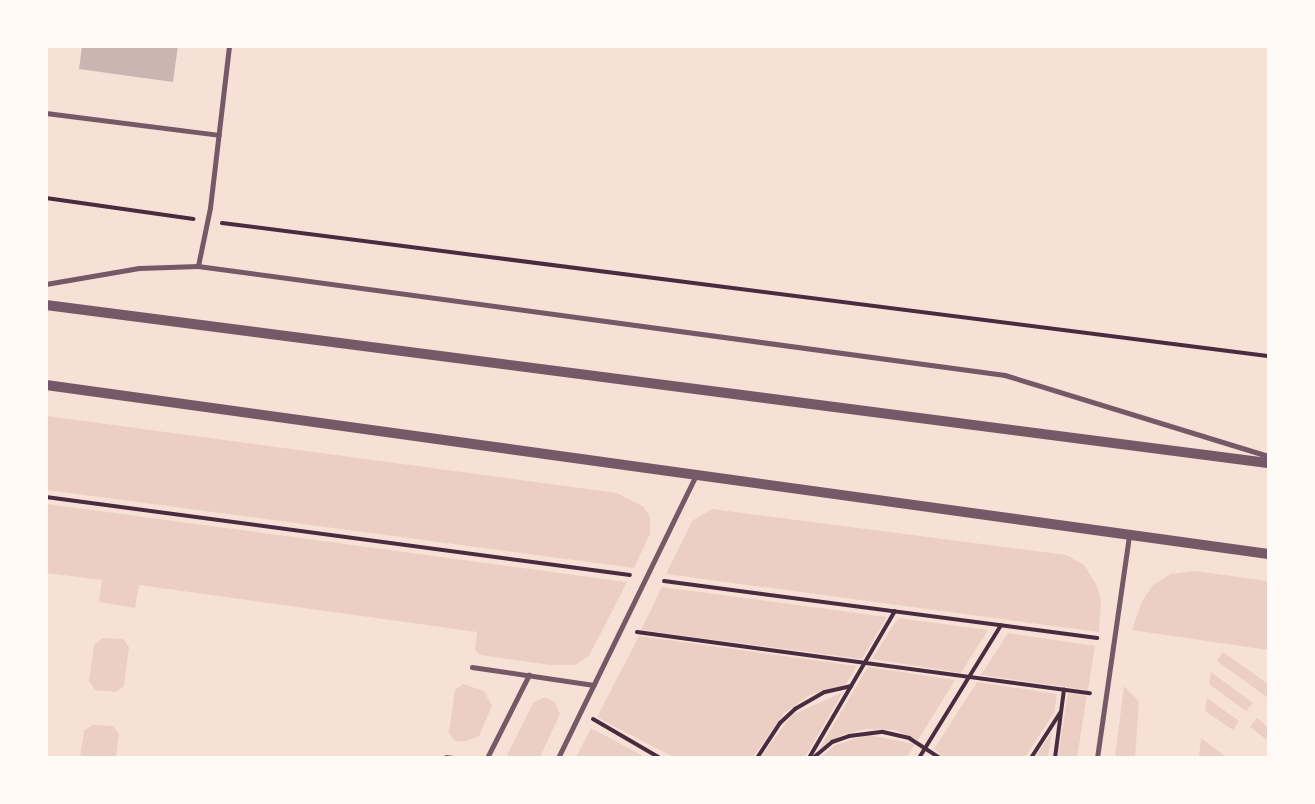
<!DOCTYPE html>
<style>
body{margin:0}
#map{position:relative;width:1315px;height:804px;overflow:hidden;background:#f7e1d7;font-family:Merriweather,serif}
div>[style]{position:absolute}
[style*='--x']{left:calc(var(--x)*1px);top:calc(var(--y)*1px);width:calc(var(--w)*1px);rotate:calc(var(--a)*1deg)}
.green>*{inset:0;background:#ebcfc5;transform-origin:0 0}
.building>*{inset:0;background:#ccb4b1}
.path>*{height:4px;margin:-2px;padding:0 2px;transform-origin:2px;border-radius:2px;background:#4a2c40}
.service>*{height:4.5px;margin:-2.25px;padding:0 2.25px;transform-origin:2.25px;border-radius:2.25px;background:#755966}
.tertiary>*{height:10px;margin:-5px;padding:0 5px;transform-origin:5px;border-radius:5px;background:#755966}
span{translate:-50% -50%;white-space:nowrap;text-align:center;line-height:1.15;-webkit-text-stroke:4.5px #fffaf5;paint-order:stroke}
.frame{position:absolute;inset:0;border:48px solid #fffaf5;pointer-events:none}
</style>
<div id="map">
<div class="green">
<div style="clip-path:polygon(47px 416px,617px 493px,644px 507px,650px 517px,650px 534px,634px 568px,47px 490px)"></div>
<div style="clip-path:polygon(47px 504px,627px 582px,589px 656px,575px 665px,550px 665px,480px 655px,475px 650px,477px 632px,139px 585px,135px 608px,99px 602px,102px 580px,47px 573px)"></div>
<div style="clip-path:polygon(712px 509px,1066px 555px,1084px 565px,1097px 586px,1101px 601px,1099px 632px,666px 574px,692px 521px)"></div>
<div style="clip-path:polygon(1194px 571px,1268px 581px,1268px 650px,1132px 630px,1142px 601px,1153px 585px,1171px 574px)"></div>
<div style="clip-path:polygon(662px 587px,887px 617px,862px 659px,641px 630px)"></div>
<div style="clip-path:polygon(898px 618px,988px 630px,961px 673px,872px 659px)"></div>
<div style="clip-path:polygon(1008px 633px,1095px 646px,1088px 690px,981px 675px)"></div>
<div style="clip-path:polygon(639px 636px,857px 666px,846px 684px,810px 695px,784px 713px,753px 757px,673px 757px,597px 717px)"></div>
<div style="clip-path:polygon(103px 638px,123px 639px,129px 647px,124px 686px,116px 692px,95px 690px,89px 681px,94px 645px)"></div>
<div style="clip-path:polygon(1223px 652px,1268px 684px,1268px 698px,1217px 661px)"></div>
<div style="clip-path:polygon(868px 667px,955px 680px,918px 740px,895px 730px,866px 729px,842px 735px,819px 749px)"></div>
<div style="clip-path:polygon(1211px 672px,1253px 703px,1246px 711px,1209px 684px)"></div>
<div style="clip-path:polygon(977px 682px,1057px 694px,1054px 713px,1025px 757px,943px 757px,934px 749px)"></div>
<div style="clip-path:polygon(463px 684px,484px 691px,492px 706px,479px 736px,463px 742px,455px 741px,449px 733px,455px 690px)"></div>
<div style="clip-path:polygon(1124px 686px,1139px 702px,1135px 757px,1115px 757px)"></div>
<div style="clip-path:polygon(843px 692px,805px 757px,760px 758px,792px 715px)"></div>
<div style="left:1068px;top:693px;width:19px;height:64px;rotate:9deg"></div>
<div style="clip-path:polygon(545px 697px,555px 702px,560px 714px,540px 757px,506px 757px,533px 703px)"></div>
<div style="clip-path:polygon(1207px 698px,1239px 721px,1233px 730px,1205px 711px)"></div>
<div style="clip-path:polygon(1257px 718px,1268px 727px,1268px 741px,1250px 727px)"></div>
<div style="clip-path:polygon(93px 725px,113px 726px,119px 734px,116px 757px,80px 757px,84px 731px)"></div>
<div style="clip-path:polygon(591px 728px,645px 757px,576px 757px)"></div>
<div style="clip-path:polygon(1052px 732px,1048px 757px,1035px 757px)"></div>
<div style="clip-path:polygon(868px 735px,915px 744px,907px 757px,819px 758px,835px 745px)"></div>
<div style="clip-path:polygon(1201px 738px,1225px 756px,1224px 757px,1199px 756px)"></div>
</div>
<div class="building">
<div style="clip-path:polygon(82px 46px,178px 46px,173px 82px,79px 69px)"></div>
</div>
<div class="path">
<div style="--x:46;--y:198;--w:149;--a:8.1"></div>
<div style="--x:222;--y:223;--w:1054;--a:7.25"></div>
<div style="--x:46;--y:497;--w:589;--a:7.61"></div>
<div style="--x:664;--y:581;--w:437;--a:7.5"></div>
<div style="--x:637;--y:632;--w:457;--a:7.7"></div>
<div style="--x:593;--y:719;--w:78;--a:30.2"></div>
<div style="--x:757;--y:758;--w:42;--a:-56.7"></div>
<div style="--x:780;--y:723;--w:21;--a:-43"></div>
<div style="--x:795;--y:709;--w:34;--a:-30"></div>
<div style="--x:825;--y:692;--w:27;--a:-13"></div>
<div style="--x:809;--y:758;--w:170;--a:-59.7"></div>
<div style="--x:813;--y:758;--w:25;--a:-40"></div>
<div style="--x:832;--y:742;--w:18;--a:-19"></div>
<div style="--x:849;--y:736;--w:34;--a:-7"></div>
<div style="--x:883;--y:732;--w:27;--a:13"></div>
<div style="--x:909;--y:738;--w:37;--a:33"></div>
<div style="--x:919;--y:758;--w:156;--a:-58.3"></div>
<div style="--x:1031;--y:758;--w:54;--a:-57.2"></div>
<div style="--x:1055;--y:758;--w:69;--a:-82.5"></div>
</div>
<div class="service">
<div style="--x:46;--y:113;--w:174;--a:7.2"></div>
<div style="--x:198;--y:266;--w:59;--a:-78.3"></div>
<div style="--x:210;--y:208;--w:163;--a:-83.3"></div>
<div style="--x:46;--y:284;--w:94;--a:-9.8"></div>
<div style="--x:139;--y:268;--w:59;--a:-1.9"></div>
<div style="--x:198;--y:266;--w:814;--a:7.69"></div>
<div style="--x:1005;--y:375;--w:275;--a:17.1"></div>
<div style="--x:472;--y:667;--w:123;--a:8.4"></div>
<div style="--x:446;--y:757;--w:7;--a:8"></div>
<div style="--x:487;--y:758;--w:93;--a:-63.2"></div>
<div style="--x:558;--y:758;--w:315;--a:-64"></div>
<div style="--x:1097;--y:758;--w:225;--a:-81.8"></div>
</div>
<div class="tertiary">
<div style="--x:46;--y:305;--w:1232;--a:7.37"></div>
<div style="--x:46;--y:385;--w:1234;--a:7.87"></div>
</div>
<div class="frame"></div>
</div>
